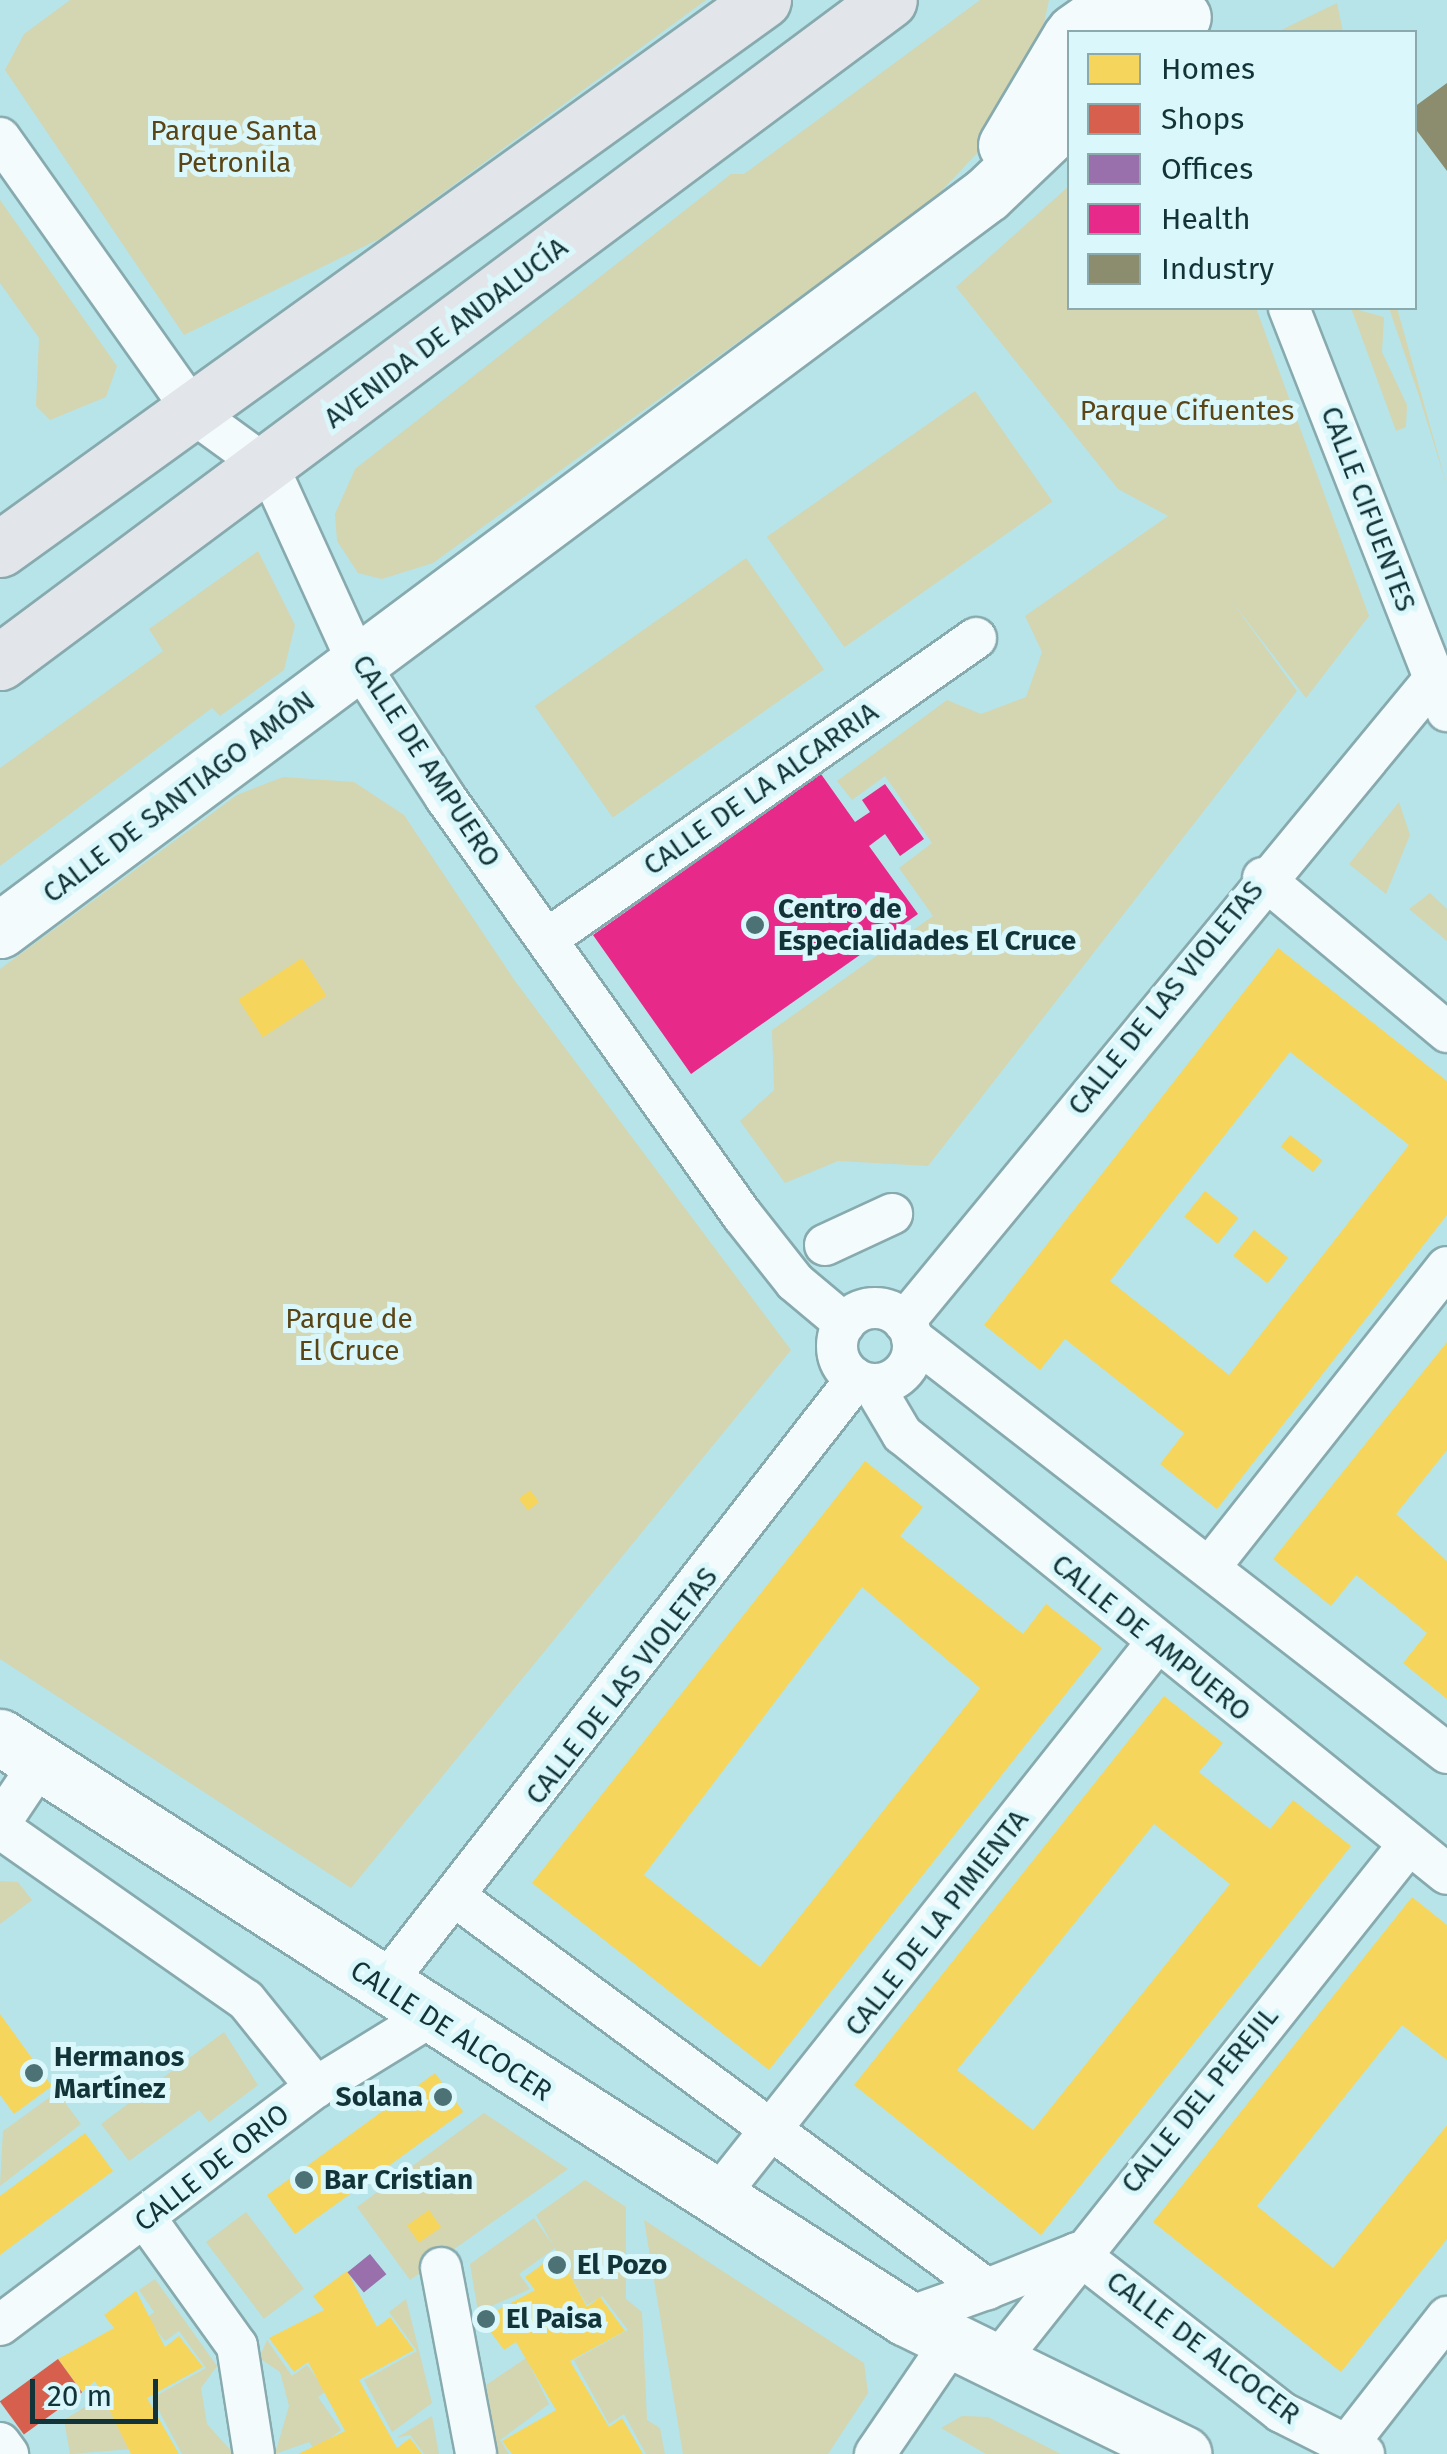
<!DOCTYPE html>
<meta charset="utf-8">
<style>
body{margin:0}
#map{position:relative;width:1447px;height:2454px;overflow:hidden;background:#b7e4e9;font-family:"Fira Sans",sans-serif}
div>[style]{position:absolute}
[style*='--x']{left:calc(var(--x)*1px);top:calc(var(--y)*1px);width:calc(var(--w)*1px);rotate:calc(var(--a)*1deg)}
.green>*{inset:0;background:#d4d5b1;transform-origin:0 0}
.homes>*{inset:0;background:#f6d55c;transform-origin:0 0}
.shops>*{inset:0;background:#d6604d;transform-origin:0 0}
.offices>*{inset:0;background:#9970ab;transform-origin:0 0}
.health>*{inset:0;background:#e7298a}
.industry>*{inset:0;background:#8c8c6e}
.roads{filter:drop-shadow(2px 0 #87aaae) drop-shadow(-2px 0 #87aaae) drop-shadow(0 2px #87aaae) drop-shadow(0 -2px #87aaae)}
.street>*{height:40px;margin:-20px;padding:0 20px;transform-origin:20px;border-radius:20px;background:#f4fbfc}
.street>.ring{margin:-20px;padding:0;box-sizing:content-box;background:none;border:40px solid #f4fbfc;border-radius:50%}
.secondary>*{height:55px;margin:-27.5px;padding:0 27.5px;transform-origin:27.5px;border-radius:27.5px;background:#f4fbfc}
.primary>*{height:55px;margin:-27.5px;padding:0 27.5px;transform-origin:27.5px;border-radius:27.5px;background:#e2e6ea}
.dots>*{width:28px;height:28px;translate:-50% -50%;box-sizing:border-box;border:5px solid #daf8fb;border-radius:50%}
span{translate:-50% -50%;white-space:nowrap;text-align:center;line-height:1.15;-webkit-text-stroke:10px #daf8fb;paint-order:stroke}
.park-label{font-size:28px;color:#5a4516}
.street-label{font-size:28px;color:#123438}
.poi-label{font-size:28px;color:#123438;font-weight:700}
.left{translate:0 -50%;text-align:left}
.right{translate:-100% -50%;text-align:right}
.legend{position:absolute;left:1067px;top:30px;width:350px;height:280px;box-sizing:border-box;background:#daf8fb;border:2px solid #8aaaad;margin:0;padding:12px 18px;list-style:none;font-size:30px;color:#123438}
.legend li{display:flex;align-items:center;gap:20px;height:50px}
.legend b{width:50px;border:2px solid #8aaaad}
.scale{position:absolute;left:30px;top:2379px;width:128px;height:45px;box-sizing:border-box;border:5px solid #123438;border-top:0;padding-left:12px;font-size:30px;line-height:35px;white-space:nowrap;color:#123438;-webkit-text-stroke:8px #daf8fb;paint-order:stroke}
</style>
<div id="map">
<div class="green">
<div style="clip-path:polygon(70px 0,706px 0,381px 238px,184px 335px,5px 70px,24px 34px)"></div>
<div style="clip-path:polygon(980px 0,1049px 0,1038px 51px,981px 149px,932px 201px,433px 563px,382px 579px,358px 573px,337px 541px,335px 514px,355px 469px,731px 174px,744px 174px)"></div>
<div style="clip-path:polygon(1337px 3px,1343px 32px,1277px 32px)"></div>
<div style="clip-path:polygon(1069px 186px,1070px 308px,1256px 308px,1369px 616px,1306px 698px,1230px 599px,1297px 691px,928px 1166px,838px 1161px,785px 1183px,740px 1121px,774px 1090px,772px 1030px,933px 916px,899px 868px,932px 843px,885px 776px,852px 800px,837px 781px,947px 700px,981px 714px,1026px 697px,1042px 652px,1025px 616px,1168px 516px,1118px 489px,956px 287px)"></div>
<div style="clip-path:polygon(0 200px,117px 366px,106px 397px,50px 420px,36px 406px,39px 338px,0 283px)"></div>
<div style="clip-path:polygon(1351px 308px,1384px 317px,1382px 352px,1407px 405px,1406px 427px,1396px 431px)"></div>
<div style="clip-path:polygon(1389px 308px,1397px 308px,1447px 486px,1419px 396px)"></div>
<div style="left:975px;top:391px;width:135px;height:254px;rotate:55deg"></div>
<div style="clip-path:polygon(258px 551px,295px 625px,284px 670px,220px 716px,212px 708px,0 866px,0 768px,163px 651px,149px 629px)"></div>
<div style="left:746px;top:558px;width:136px;height:258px;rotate:55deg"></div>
<div style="clip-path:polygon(283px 777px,354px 782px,404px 815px,515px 981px,791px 1350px,351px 1888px,0 1659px,0 969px,237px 795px)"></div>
<div style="clip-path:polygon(1399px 802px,1410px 835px,1386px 894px,1349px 864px)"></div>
<div style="clip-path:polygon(1430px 893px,1447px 909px,1447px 941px,1409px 909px)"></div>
<div style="clip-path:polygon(0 1881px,18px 1882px,32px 1900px,0 1924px)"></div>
<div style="clip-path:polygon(224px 2032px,258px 2085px,209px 2122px,199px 2110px,129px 2161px,101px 2124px)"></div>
<div style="clip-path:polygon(57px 2092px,81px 2124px,0 2186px,3px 2131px)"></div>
<div style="clip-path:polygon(484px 2113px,568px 2169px,410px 2280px,357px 2207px)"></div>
<div style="clip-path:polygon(585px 2180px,626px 2207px,626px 2299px,642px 2312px,647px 2420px,660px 2428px,665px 2454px,646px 2454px,624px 2414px,609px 2424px,574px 2360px,628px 2330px,602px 2296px,587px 2305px,536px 2215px)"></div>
<div style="left:246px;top:2212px;width:96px;height:50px;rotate:53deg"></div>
<div style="clip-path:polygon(534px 2218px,555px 2248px,519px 2274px,530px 2289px,478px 2312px,470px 2264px)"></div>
<div style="clip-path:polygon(644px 2220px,864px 2363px,868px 2393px,828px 2454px,683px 2454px)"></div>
<div style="clip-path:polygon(155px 2279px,217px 2366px,201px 2388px,207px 2424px,234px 2454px,182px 2454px,152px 2398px,206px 2368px,179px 2331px,165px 2341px,147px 2318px,154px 2312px,139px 2290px)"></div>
<div style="clip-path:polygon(406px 2299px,432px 2403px,392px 2432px,364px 2380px,417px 2351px,389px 2312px)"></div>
<div style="clip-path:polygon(267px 2340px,292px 2376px,307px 2365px,326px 2391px,318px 2397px,341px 2430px,315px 2450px,309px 2442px,275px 2454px,289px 2406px,280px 2372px,259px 2358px)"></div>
<div style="clip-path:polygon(526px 2358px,549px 2404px,500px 2440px,509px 2454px,498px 2454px,486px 2385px)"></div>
<div style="clip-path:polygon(101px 2397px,132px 2449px,70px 2454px,64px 2420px)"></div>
<div style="clip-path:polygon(432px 2416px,439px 2454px,424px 2454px,410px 2435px,396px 2438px)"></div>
<div style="clip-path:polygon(962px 2416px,988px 2417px,1061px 2454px,986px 2454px,941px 2428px)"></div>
</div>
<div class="homes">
<div style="clip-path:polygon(evenodd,1278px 948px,1447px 1081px,1447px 1215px,1217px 1509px,1160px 1464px,1184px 1433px,1065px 1339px,1040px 1370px,984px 1325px,1278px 948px,1290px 1052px,1409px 1145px,1229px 1375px,1110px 1281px,1290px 1052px)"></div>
<div style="left:302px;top:958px;width:45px;height:76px;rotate:57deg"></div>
<div style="left:1290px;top:1135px;width:41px;height:15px;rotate:38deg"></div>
<div style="left:1205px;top:1191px;width:43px;height:33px;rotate:39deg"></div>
<div style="left:1254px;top:1230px;width:44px;height:33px;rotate:39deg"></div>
<div style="clip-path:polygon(1447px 1342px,1447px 1450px,1396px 1514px,1447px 1561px,1447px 1699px,1403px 1663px,1427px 1633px,1391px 1603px,1356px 1575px,1331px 1606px,1273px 1559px)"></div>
<div style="clip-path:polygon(evenodd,865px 1461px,923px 1507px,900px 1536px,1023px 1634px,1046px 1604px,1102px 1648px,769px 2070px,532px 1883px,865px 1461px,862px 1587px,980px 1688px,760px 1967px,644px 1875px,862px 1587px)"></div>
<div style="left:530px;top:1490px;width:15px;height:14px;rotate:53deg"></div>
<div style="clip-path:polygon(evenodd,1164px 1696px,1223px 1743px,1199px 1772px,1211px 1782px,1270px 1829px,1293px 1800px,1351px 1846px,1041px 2235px,854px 2085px,1164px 1696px,1154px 1824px,1230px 1884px,1033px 2130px,957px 2070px,1154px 1824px)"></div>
<div style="clip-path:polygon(1412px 1897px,1447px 1925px,1447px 2060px,1402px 2025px,1257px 2206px,1333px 2268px,1447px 2125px,1447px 2239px,1341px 2372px,1153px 2222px)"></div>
<div style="clip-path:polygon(0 2014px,52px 2086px,14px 2114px,0 2095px)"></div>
<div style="left:435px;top:2073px;width:48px;height:208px;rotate:54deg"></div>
<div style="clip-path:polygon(85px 2133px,113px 2171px,0 2255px,0 2196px)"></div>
<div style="left:429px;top:2210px;width:21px;height:27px;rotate:55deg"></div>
<div style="clip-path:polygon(558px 2253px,587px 2307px,600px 2297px,625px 2331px,570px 2361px,609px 2427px,622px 2418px,643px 2454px,512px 2454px,502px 2441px,556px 2410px,516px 2342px,504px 2350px,481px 2319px,535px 2290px,525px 2277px)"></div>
<div style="clip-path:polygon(347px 2271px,377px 2327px,390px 2317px,414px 2350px,359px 2380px,397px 2448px,410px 2438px,422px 2454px,298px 2454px,345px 2431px,308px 2362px,294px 2372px,269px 2338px,324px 2310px,313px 2296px)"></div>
<div style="clip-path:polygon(136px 2291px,165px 2347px,179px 2336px,203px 2367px,147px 2398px,179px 2454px,131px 2454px,95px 2381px,82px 2392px,58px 2359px,114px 2328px,104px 2315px)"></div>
</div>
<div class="shops">
<div style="left:58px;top:2359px;width:41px;height:72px;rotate:54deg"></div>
</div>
<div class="offices">
<div style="left:370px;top:2254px;width:26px;height:29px;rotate:51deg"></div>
</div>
<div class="health">
<div style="clip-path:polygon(821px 774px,855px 822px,870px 812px,862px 800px,885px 784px,924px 839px,900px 856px,885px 834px,869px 846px,918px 914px,691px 1074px,593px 935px)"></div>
</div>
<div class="industry">
<div style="clip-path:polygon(1447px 83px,1447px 171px,1414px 127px,1414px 107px)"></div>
</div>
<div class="roads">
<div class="street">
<div style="--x:0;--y:138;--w:339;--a:54.7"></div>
<div style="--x:196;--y:415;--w:90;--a:36"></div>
<div style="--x:269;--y:468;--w:214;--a:65.5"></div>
<div style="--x:358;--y:663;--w:160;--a:57"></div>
<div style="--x:445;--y:797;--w:513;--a:54.61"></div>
<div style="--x:742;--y:1215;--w:85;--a:51.7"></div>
<div style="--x:795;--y:1282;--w:65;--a:40"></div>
<div style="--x:1289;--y:308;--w:433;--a:68.6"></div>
<div style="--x:1263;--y:878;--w:240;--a:39.9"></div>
<div style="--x:547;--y:939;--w:524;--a:-35.05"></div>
<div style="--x:825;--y:1245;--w:74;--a:-24.8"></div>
<div class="ring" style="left:837px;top:1308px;width:36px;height:36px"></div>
<div style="--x:904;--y:1322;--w:833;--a:-50.5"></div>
<div style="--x:912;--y:1338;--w:677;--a:37.8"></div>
<div style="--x:873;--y:1385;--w:57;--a:59.4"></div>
<div style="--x:902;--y:1434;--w:700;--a:38.92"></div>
<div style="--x:1213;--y:1563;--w:377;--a:-51.7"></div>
<div style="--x:0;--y:1823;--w:73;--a:-56.1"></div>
<div style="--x:0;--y:1828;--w:300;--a:35"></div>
<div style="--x:246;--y:2000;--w:112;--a:51.2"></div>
<div style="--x:457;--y:1898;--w:659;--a:36.42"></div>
<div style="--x:987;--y:2289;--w:97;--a:-21.8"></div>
<div style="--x:1077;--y:2253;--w:259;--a:37.9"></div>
<div style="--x:1281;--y:2412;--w:93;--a:26.8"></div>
<div style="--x:382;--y:1987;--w:771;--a:-52.06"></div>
<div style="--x:714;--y:2201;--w:713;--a:-51.6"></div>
<div style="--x:146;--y:2219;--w:156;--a:54.4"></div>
<div style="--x:237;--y:2346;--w:109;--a:81.1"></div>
<div style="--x:441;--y:2268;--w:189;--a:79.3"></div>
<div style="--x:906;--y:2318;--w:86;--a:-19.7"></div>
<div style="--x:0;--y:2325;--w:396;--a:-37"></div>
<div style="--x:316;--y:2087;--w:132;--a:-31.6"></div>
<div style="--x:998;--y:2361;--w:660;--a:-51.52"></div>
<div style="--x:0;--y:2443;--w:14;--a:54"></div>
<div style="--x:875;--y:2454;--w:137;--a:-55.7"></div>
<div style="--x:1340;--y:2454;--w:174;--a:-52"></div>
</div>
<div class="secondary">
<div style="--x:1074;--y:32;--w:49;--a:-35"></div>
<div style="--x:1114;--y:4;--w:70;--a:10.7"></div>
<div style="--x:1006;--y:145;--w:126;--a:-59.3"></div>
<div style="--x:0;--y:930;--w:1231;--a:-36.71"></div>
<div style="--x:987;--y:194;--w:115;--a:-43.6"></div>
<div style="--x:0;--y:1737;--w:1076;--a:32.67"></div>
<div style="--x:906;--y:2318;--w:309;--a:26.1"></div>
</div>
<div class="primary">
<div style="--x:0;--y:549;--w:940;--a:-35.74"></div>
<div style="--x:0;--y:662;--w:1108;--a:-36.67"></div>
</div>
</div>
<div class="dots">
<div style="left:755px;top:925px;background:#4c7276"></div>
<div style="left:34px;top:2073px;background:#4c7276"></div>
<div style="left:443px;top:2097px;background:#4c7276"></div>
<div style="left:304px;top:2180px;background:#4c7276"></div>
<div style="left:557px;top:2265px;background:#4c7276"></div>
<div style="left:486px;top:2319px;background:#4c7276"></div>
</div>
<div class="park-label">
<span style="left:234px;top:147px">Parque Santa<br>Petronila</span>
<span style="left:1187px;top:411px">Parque Cifuentes</span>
<span style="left:349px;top:1335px">Parque de<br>El Cruce</span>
</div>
<div class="street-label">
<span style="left:446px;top:333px;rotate:-37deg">AVENIDA DE ANDALUCÍA</span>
<span style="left:1368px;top:509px;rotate:69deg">CALLE CIFUENTES</span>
<span style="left:426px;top:761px;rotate:57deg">CALLE DE AMPUERO</span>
<span style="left:761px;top:789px;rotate:-35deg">CALLE DE LA ALCARRIA</span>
<span style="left:179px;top:797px;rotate:-37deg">CALLE DE SANTIAGO AMÓN</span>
<span style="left:1166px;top:998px;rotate:-51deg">CALLE DE LAS VIOLETAS</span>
<span style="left:1151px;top:1638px;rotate:39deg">CALLE DE AMPUERO</span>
<span style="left:622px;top:1686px;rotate:-52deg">CALLE DE LAS VIOLETAS</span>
<span style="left:937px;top:1923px;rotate:-52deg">CALLE DE LA PIMIENTA</span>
<span style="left:451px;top:2031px;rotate:33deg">CALLE DE ALCOCER</span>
<span style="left:1200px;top:2100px;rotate:-51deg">CALLE DEL PEREJIL</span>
<span style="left:212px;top:2168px;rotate:-38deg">CALLE DE ORIO</span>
<span style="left:1203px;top:2348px;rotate:37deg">CALLE DE ALCOCER</span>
</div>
<div class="poi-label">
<span class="left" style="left:778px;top:925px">Centro de<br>Especialidades El Cruce</span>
<span class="left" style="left:54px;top:2073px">Hermanos<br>Martínez</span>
<span class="right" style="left:423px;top:2097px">Solana</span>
<span class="left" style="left:324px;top:2180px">Bar Cristian</span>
<span class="left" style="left:577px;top:2265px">El Pozo</span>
<span class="left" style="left:506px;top:2319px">El Paisa</span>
</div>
<ul class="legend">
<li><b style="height:28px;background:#f6d55c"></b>Homes</li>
<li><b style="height:28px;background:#d6604d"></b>Shops</li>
<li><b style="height:28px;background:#9970ab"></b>Offices</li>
<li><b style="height:28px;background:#e7298a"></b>Health</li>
<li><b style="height:28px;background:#8c8c6e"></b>Industry</li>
</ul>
<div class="scale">20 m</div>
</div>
